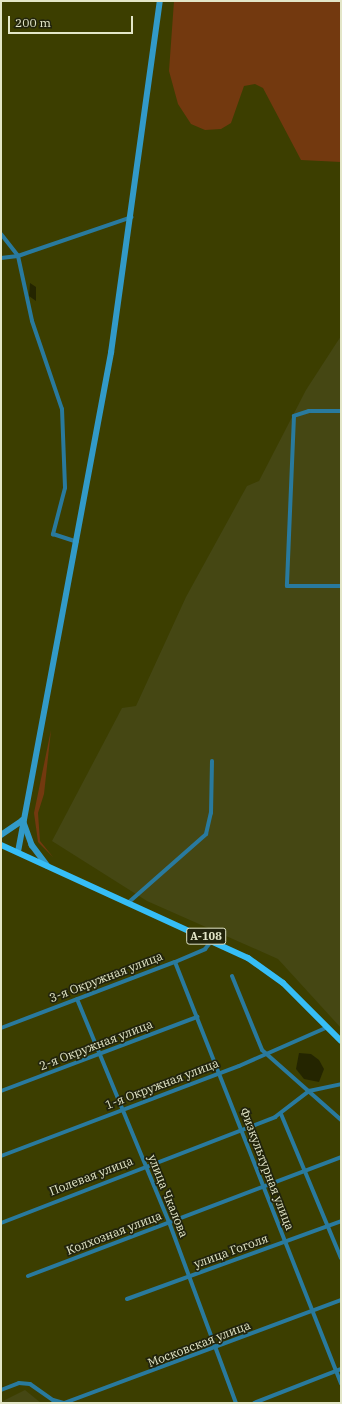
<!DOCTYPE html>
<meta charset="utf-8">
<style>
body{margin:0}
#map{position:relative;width:342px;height:1404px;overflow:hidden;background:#3c3e00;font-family:"IBM Plex Serif",serif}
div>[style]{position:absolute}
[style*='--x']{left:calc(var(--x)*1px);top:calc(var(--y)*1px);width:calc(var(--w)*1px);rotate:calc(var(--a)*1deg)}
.built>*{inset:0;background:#454713}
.green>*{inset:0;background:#73390f}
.water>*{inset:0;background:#242500}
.minor>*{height:4px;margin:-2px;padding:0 2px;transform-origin:2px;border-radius:2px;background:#297a9e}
.secondary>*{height:5.5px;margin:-2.75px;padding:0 2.75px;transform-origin:2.75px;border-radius:2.75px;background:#329ac8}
.trunk>*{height:6px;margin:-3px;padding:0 3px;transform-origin:3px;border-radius:3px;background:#36bef6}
span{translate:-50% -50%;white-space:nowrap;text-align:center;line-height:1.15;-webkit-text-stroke:3.5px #22240c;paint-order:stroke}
.shield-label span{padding:1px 3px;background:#22240c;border:1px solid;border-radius:3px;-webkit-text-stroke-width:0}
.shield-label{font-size:11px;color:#e3e6c8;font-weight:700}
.street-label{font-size:12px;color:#e3e6c8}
.frame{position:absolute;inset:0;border:2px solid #e3e6c8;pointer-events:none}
.scale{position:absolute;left:8px;top:16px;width:125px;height:18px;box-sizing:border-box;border:2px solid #e3e6c8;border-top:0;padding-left:5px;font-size:12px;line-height:14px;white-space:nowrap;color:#e3e6c8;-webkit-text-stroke:3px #22240c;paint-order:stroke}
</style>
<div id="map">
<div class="built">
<div style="clip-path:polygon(341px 336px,341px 1028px,278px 959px,147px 901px,52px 841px,122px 708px,136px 706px,186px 597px,247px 486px,259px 481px,306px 390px)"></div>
<div style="clip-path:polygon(25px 1390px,41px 1403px,1px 1403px,1px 1402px)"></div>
</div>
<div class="green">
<div style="clip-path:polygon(174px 1px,341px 1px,341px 162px,301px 160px,263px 88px,255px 84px,244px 86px,231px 123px,221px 129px,205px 130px,191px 124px,178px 104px,169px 71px)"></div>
<div style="clip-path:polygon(51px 730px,44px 794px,38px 813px,40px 841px,53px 857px,38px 842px,34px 813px)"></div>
</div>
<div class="water">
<div style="clip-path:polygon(30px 283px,36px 287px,36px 301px,29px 296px)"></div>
<div style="clip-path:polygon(299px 1053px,311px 1054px,319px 1060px,324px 1069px,319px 1082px,304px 1079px,296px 1069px)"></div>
</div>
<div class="minor">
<div style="--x:1;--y:234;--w:28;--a:52"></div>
<div style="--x:18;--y:256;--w:66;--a:77.8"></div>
<div style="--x:32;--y:321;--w:93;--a:71.2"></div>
<div style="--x:62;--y:409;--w:79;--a:87.8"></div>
<div style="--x:65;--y:488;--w:48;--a:104.6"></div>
<div style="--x:53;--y:534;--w:25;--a:18"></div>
<div style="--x:1;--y:258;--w:17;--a:-7"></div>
<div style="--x:18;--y:256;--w:120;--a:-18.9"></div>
<div style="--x:341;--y:411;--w:32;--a:180"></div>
<div style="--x:309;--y:411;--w:16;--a:162"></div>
<div style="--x:294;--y:416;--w:170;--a:92.4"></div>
<div style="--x:287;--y:586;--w:54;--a:0"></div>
<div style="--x:129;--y:902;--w:103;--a:-41.4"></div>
<div style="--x:206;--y:834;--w:22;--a:-77"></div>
<div style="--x:211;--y:813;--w:52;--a:-88.9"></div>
<div style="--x:175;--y:962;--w:453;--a:68.5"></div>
<div style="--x:232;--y:976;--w:80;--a:67.9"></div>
<div style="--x:262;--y:1050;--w:106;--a:41.5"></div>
<div style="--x:77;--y:999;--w:241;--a:67.6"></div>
<div style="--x:169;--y:1222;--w:193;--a:69.7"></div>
<div style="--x:1;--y:1028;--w:186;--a:-20.8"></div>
<div style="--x:175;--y:962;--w:33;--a:-23"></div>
<div style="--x:205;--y:949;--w:13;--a:-51"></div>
<div style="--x:1;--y:1091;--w:210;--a:-20.7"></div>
<div style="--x:281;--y:1114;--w:156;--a:67.4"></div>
<div style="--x:1;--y:1156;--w:254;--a:-20.7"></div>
<div style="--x:239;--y:1066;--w:97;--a:-23.7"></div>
<div style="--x:1;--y:1223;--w:294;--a:-21.1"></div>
<div style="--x:275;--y:1117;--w:43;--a:-37.4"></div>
<div style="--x:309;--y:1091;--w:33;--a:-12"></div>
<div style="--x:28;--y:1276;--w:335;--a:-20.8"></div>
<div style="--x:127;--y:1299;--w:228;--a:-20"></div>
<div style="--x:1;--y:1390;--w:19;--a:-21"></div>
<div style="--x:19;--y:1383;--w:11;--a:5"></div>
<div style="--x:30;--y:1384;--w:28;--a:35"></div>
<div style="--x:53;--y:1400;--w:11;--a:15"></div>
<div style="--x:64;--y:1403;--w:296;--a:-20.4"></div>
<div style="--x:254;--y:1403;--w:93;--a:-21.3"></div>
</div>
<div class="secondary">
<div style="--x:23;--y:820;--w:27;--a:70"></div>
<div style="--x:32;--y:845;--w:26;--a:53"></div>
<div style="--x:1;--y:835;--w:27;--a:-34"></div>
<div style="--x:18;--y:852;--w:508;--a:-79.44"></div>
<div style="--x:111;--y:353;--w:355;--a:-82.1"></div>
</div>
<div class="trunk">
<div style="--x:1;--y:845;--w:272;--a:24.6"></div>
<div style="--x:248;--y:958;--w:43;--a:35.5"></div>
<div style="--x:283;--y:983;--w:82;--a:45"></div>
</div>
<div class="shield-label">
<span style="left:206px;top:936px">А-108</span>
</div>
<div class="street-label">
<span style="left:106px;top:977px;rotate:-21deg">3-я Окружная улица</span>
<span style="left:96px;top:1045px;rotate:-21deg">2-я Окружная улица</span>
<span style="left:162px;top:1084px;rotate:-21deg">1-я Окружная улица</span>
<span style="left:267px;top:1169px;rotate:69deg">Физкультурная улица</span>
<span style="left:91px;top:1176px;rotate:-21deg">Полевая улица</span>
<span style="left:168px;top:1196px;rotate:68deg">улица Чкалова</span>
<span style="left:114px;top:1233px;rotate:-21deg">Колхозная улица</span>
<span style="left:231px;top:1251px;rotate:-20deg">улица Гоголя</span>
<span style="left:199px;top:1344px;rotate:-21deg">Московская улица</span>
</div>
<div class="frame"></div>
<div class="scale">200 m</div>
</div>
